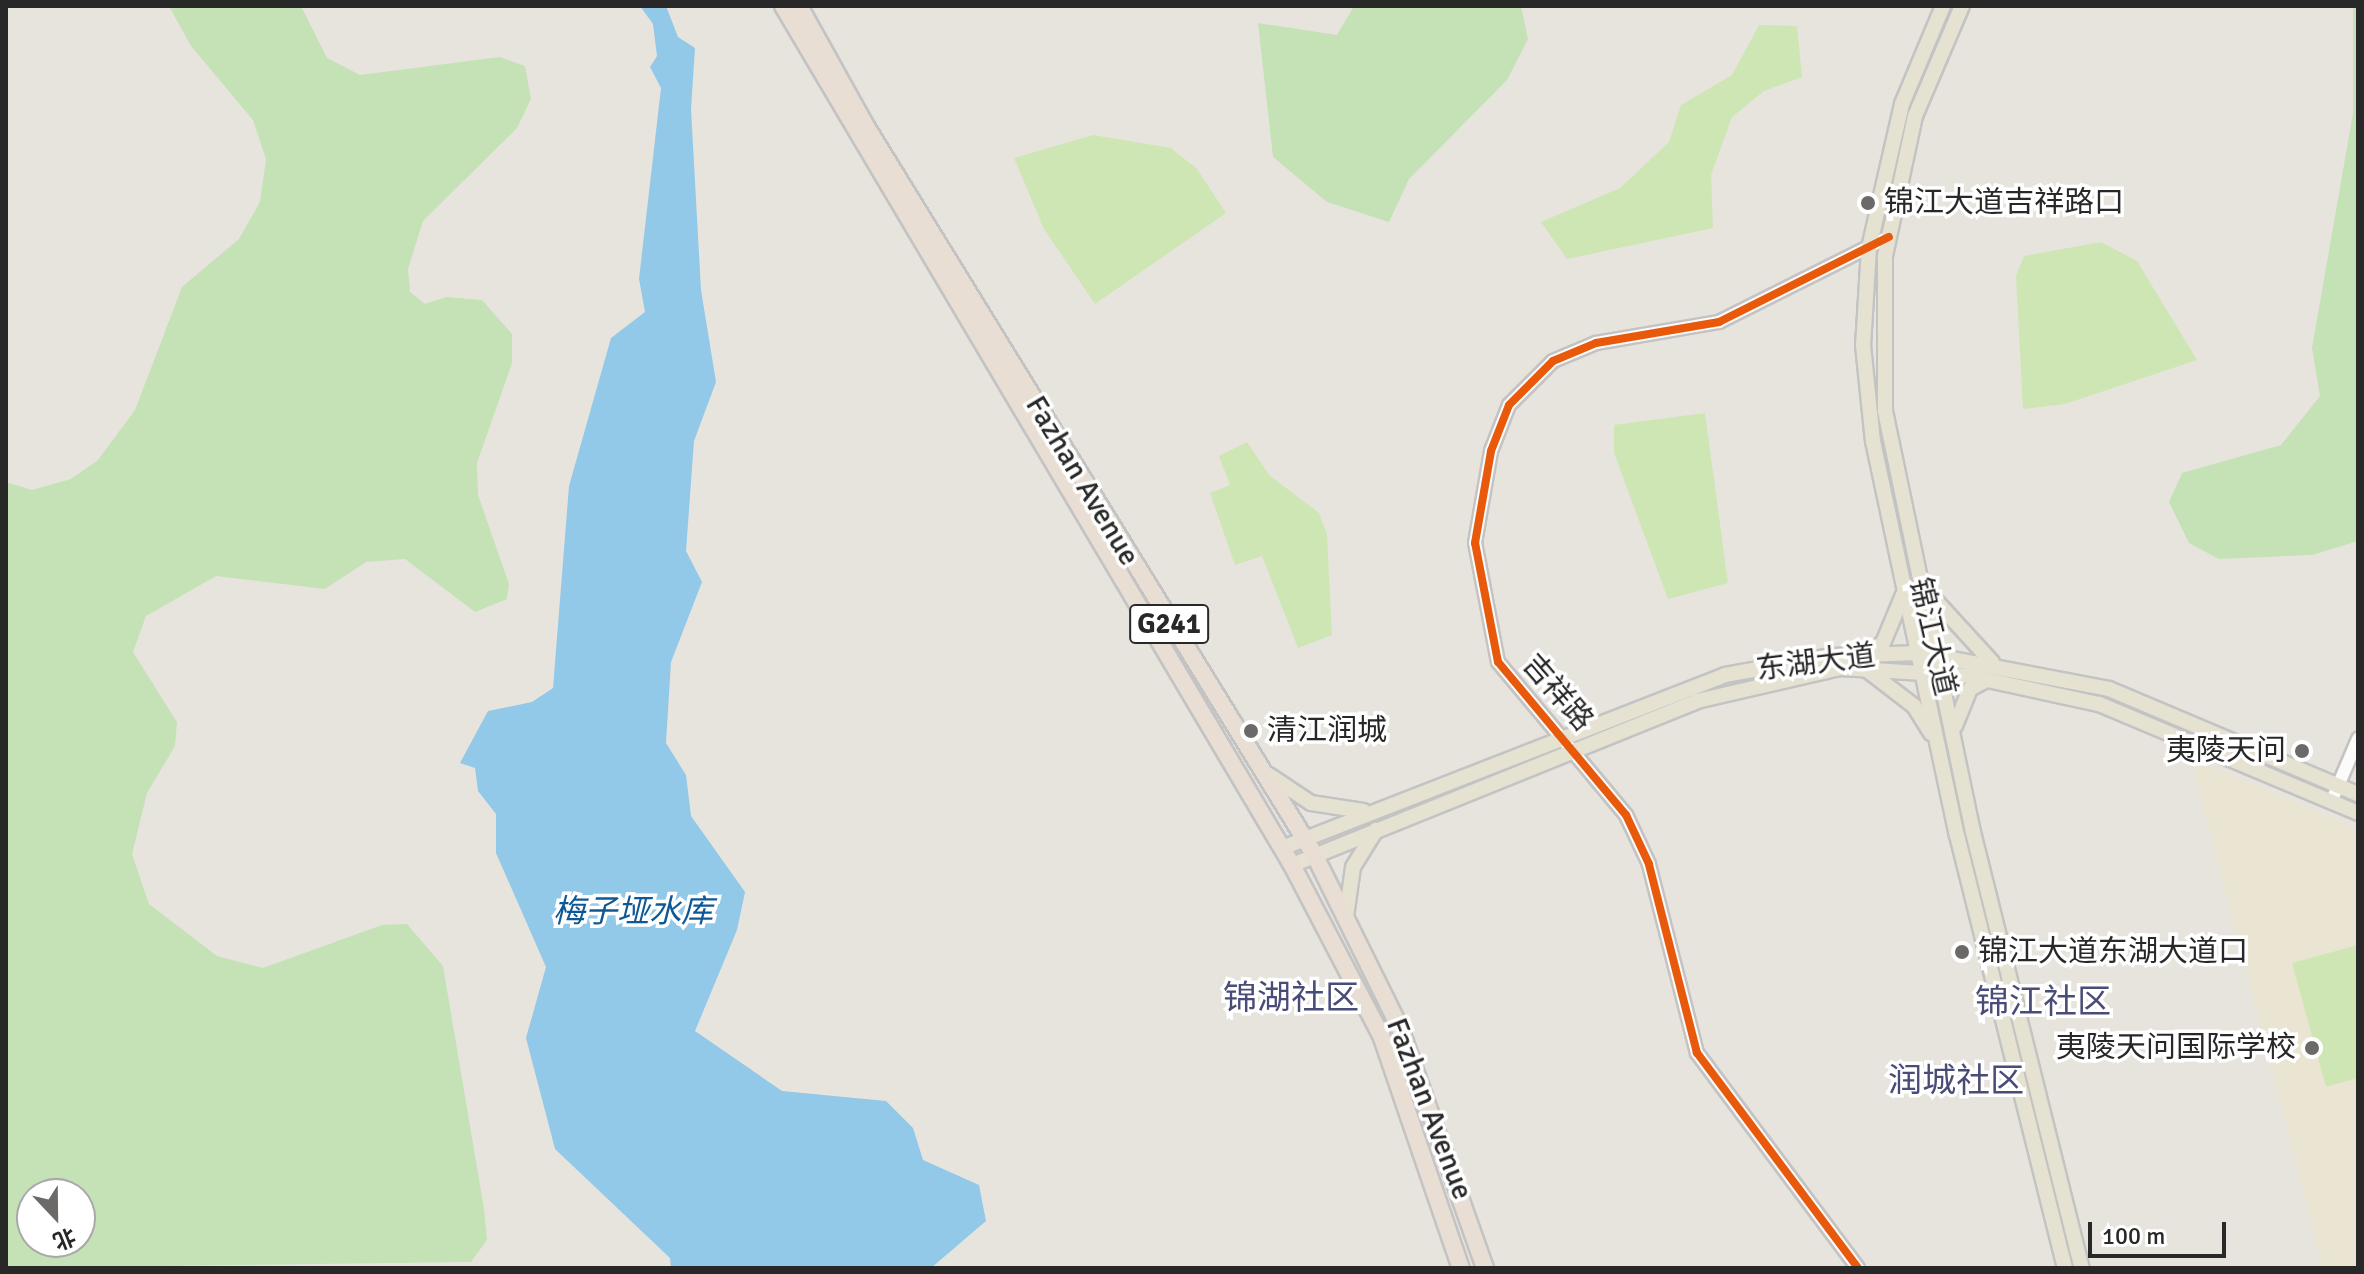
<!DOCTYPE html>
<meta charset="utf-8">
<style>
body{margin:0}
#map{position:relative;width:2364px;height:1274px;overflow:hidden;background:#e7e4de;font-family:Signika,"Noto Sans SC",sans-serif}
div>[style]{position:absolute}
[style*='--x']{left:calc(var(--x)*1px);top:calc(var(--y)*1px);width:calc(var(--w)*1px);rotate:calc(var(--a)*1deg)}
.education>*{inset:0;background:#eae5d2}
.green>*{inset:0;background:#c4e2b6}
.pitch>*{inset:0;background:#cee6b4}
.water>*{inset:0;background:#92c8e8}
.roads{filter:drop-shadow(2px 0 #c4c3c3) drop-shadow(-2px 0 #c4c3c3) drop-shadow(0 2px #c4c3c3) drop-shadow(0 -2px #c4c3c3)}
.minor>*{height:12px;margin:-6px;padding:0 6px;transform-origin:6px;border-radius:6px;background:#fbfbfa}
.major>*{height:14px;margin:-7px;padding:0 7px;transform-origin:7px;border-radius:7px;background:#e5e2d2}
.highway>*{height:16px;margin:-8px;padding:0 8px;transform-origin:8px;border-radius:8px;background:#e8ded3}
.cycleway>*{height:8px;margin:-4px;padding:0 4px;transform-origin:4px;border-radius:4px;background:#e8590c}
.dots>*{width:22px;height:22px;translate:-50% -50%;box-sizing:border-box;border:4px solid #fff;border-radius:50%}
span{translate:-50% -50%;white-space:nowrap;text-align:center;line-height:1.15;-webkit-text-stroke:7px #fff;paint-order:stroke}
.shield-label span{padding:2px 6px;background:#fff;border:2px solid;border-radius:6px;-webkit-text-stroke-width:0}
.shield-label{font-size:28px;color:#282828;font-weight:700}
.poi-label{font-size:30px;color:#282828}
.left{translate:0 -50%;text-align:left}
.right{translate:-100% -50%;text-align:right}
.street-label{font-size:30px;color:#282828}
.water-label{font-size:32px;color:#0f5896;font-style:italic}
.quarter-label{font-size:34px;color:#4a4c78}
.frame{position:absolute;inset:0;border:8px solid #282828;pointer-events:none}
.north{position:absolute;left:16px;top:1178px;width:80px;height:80px;box-sizing:border-box;background:#fff;border:2px solid #a9a9a9;border-radius:50%;rotate:158deg;font-size:22px;font-weight:700;line-height:32px;text-align:center;color:#282828}
.north::after{content:'';display:block;margin:auto;width:28px;height:36px;background:#6b6a68;clip-path:polygon(50% 0,100% 100%,50% 72%,0 100%)}
.scale{position:absolute;left:2088px;top:1222px;width:138px;height:36px;box-sizing:border-box;border:4px solid #282828;border-top:0;padding-left:10px;font-size:24px;line-height:28px;white-space:nowrap;color:#282828;-webkit-text-stroke:6px #fff;paint-order:stroke}
</style>
<div id="map">
<div class="education">
<div style="clip-path:polygon(2191px 758px,2358px 829px,2358px 1268px,2323px 1268px)"></div>
</div>
<div class="green">
<div style="clip-path:polygon(evenodd,169px 6px,301px 6px,327px 58px,360px 75px,500px 57px,525px 66px,531px 99px,517px 128px,423px 221px,408px 269px,410px 292px,425px 304px,446px 297px,482px 300px,512px 334px,512px 363px,477px 463px,478px 495px,509px 584px,507px 599px,475px 612px,405px 559px,366px 562px,325px 589px,216px 576px,146px 616px,133px 652px,177px 722px,175px 746px,147px 793px,132px 854px,149px 904px,217px 956px,263px 968px,382px 925px,407px 924px,443px 966px,484px 1209px,487px 1240px,471px 1262px,6px 1268px,6px 482px,32px 490px,71px 479px,98px 460px,135px 410px,182px 287px,239px 239px,260px 202px,266px 159px,253px 120px,191px 46px,169px 6px,32px 1194px,80px 1194px,80px 1242px,32px 1242px,32px 1194px)"></div>
<div style="clip-path:polygon(1354px 6px,1521px 6px,1528px 39px,1507px 80px,1409px 179px,1389px 222px,1327px 202px,1273px 157px,1258px 23px,1337px 35px)"></div>
<div style="clip-path:polygon(2353px 6px,2358px 6px,2358px 541px,2312px 555px,2219px 559px,2189px 543px,2169px 502px,2182px 473px,2281px 445px,2320px 396px,2312px 348px,2353px 113px)"></div>
</div>
<div class="pitch">
<div style="clip-path:polygon(1759px 25px,1797px 26px,1802px 77px,1764px 91px,1732px 117px,1711px 175px,1713px 228px,1567px 259px,1541px 222px,1620px 188px,1669px 142px,1681px 105px,1732px 75px)"></div>
<div style="clip-path:polygon(1093px 135px,1171px 148px,1197px 169px,1226px 213px,1095px 304px,1044px 229px,1014px 158px)"></div>
<div style="clip-path:polygon(2101px 242px,2137px 261px,2197px 360px,2065px 404px,2023px 409px,2016px 276px,2024px 256px)"></div>
<div style="clip-path:polygon(1705px 413px,1728px 583px,1668px 599px,1614px 453px,1614px 425px)"></div>
<div style="clip-path:polygon(1247px 442px,1269px 475px,1319px 513px,1327px 534px,1332px 635px,1298px 648px,1262px 556px,1235px 565px,1210px 493px,1230px 485px,1219px 456px)"></div>
<div style="clip-path:polygon(2358px 945px,2358px 1078px,2326px 1087px,2292px 963px)"></div>
</div>
<div class="water">
<div style="clip-path:polygon(640px 6px,666px 6px,678px 37px,695px 48px,691px 109px,701px 290px,716px 382px,694px 441px,686px 551px,702px 582px,671px 662px,666px 743px,686px 775px,691px 816px,745px 892px,737px 930px,695px 1031px,782px 1091px,886px 1101px,913px 1128px,923px 1160px,979px 1185px,986px 1221px,931px 1268px,671px 1268px,670px 1258px,555px 1149px,526px 1038px,546px 967px,496px 853px,496px 814px,478px 791px,475px 768px,460px 763px,488px 711px,532px 702px,553px 688px,569px 486px,611px 338px,645px 312px,639px 279px,661px 88px,650px 67px,657px 56px,653px 24px)"></div>
</div>
<div class="roads">
<div class="minor">
<div style="--x:2331;--y:802;--w:69;--a:-66.8"></div>
<div style="--x:1858;--y:1268;--w:269;--a:-126.8"></div>
<div style="--x:1697;--y:1053;--w:195;--a:-104.3"></div>
<div style="--x:1649;--y:864;--w:54;--a:-115.1"></div>
<div style="--x:1626;--y:815;--w:199;--a:-129.9"></div>
<div style="--x:1498;--y:662;--w:121;--a:-100.9"></div>
<div style="--x:1475;--y:543;--w:93;--a:-80.1"></div>
<div style="--x:1491;--y:451;--w:49;--a:-68.6"></div>
<div style="--x:1509;--y:405;--w:62;--a:-45"></div>
<div style="--x:1553;--y:361;--w:47;--a:-22.7"></div>
<div style="--x:1596;--y:343;--w:125;--a:-9.7"></div>
<div style="--x:1719;--y:322;--w:190;--a:-26.6"></div>
</div>
<div class="major">
<div style="--x:1943;--y:6;--w:106;--a:112.7"></div>
<div style="--x:1902;--y:104;--w:148;--a:102.9"></div>
<div style="--x:1869;--y:248;--w:97;--a:93.5"></div>
<div style="--x:1863;--y:345;--w:97;--a:84.1"></div>
<div style="--x:1873;--y:441;--w:403;--a:78"></div>
<div style="--x:1957;--y:835;--w:446;--a:76"></div>
<div style="--x:1962;--y:6;--w:120;--a:113.1"></div>
<div style="--x:1915;--y:116;--w:143;--a:102.1"></div>
<div style="--x:1885;--y:256;--w:155;--a:90"></div>
<div style="--x:1885;--y:411;--w:430;--a:78.2"></div>
<div style="--x:1973;--y:832;--w:449;--a:76"></div>
<div style="--x:1925;--y:589;--w:99;--a:47.5"></div>
<div style="--x:1864;--y:655;--w:22;--a:-32"></div>
<div style="--x:1883;--y:643;--w:52;--a:-67.4"></div>
<div style="--x:1867;--y:670;--w:59;--a:37.5"></div>
<div style="--x:1914;--y:706;--w:32;--a:58"></div>
<div style="--x:1955;--y:726;--w:40;--a:-68"></div>
<div style="--x:1970;--y:689;--w:18;--a:-29"></div>
<div style="--x:1269;--y:775;--w:50;--a:33.7"></div>
<div style="--x:1311;--y:803;--w:53;--a:8.7"></div>
<div style="--x:1282;--y:848;--w:476;--a:-21.3"></div>
<div style="--x:1725;--y:675;--w:108;--a:-10.2"></div>
<div style="--x:1831;--y:656;--w:89;--a:-1.9"></div>
<div style="--x:1920;--y:653;--w:192;--a:10.8"></div>
<div style="--x:2109;--y:689;--w:270;--a:22.9"></div>
<div style="--x:1292;--y:865;--w:437;--a:-22"></div>
<div style="--x:1697;--y:701;--w:147;--a:-13"></div>
<div style="--x:1840;--y:668;--w:129;--a:3.5"></div>
<div style="--x:1969;--y:676;--w:133;--a:12.2"></div>
<div style="--x:2099;--y:704;--w:281;--a:22.8"></div>
<div style="--x:1346;--y:917;--w:50;--a:-82"></div>
<div style="--x:1353;--y:867;--w:44;--a:-58.1"></div>
</div>
<div class="highway">
<div style="--x:783;--y:6;--w:998;--a:59.35"></div>
<div style="--x:1292;--y:865;--w:192;--a:62.4"></div>
<div style="--x:1381;--y:1035;--w:246;--a:71.1"></div>
<div style="--x:799;--y:6;--w:140;--a:60.9"></div>
<div style="--x:867;--y:128;--w:853;--a:58.38"></div>
<div style="--x:1314;--y:854;--w:194;--a:63.7"></div>
<div style="--x:1400;--y:1028;--w:255;--a:70.5"></div>
</div>
</div>
<div class="cycleway">
<div style="--x:1858;--y:1268;--w:269;--a:-126.8"></div>
<div style="--x:1697;--y:1053;--w:195;--a:-104.3"></div>
<div style="--x:1649;--y:864;--w:54;--a:-115.1"></div>
<div style="--x:1626;--y:815;--w:199;--a:-129.9"></div>
<div style="--x:1498;--y:662;--w:121;--a:-100.9"></div>
<div style="--x:1475;--y:543;--w:93;--a:-80.1"></div>
<div style="--x:1491;--y:451;--w:49;--a:-68.6"></div>
<div style="--x:1509;--y:405;--w:62;--a:-45"></div>
<div style="--x:1553;--y:361;--w:47;--a:-22.7"></div>
<div style="--x:1596;--y:343;--w:125;--a:-9.7"></div>
<div style="--x:1719;--y:322;--w:190;--a:-26.6"></div>
</div>
<div class="dots">
<div style="left:1868px;top:203px;background:#6b6a68"></div>
<div style="left:1251px;top:731px;background:#6b6a68"></div>
<div style="left:2302px;top:751px;background:#6b6a68"></div>
<div style="left:1962px;top:952px;background:#6b6a68"></div>
<div style="left:2312px;top:1048px;background:#6b6a68"></div>
</div>
<div class="shield-label">
<span style="left:1169px;top:624px">G241</span>
</div>
<div class="poi-label">
<span class="left" style="left:1884px;top:203px">锦江大道吉祥路口</span>
<span class="left" style="left:1267px;top:731px">清江润城</span>
<span class="right" style="left:2286px;top:751px">夷陵天问</span>
<span class="left" style="left:1978px;top:952px">锦江大道东湖大道口</span>
<span class="right" style="left:2296px;top:1048px">夷陵天问国际学校</span>
</div>
<div class="street-label">
<span style="left:1082px;top:481px;rotate:59deg">Fazhan Avenue</span>
<span style="left:1932px;top:637px;rotate:77deg">锦江大道</span>
<span style="left:1816px;top:663px;rotate:-7deg">东湖大道</span>
<span style="left:1557px;top:693px;rotate:49deg">吉祥路</span>
<span style="left:1429px;top:1109px;rotate:69deg">Fazhan Avenue</span>
</div>
<div class="water-label">
<span style="left:633px;top:912px">梅子垭水库</span>
</div>
<div class="quarter-label">
<span style="left:1291px;top:999px">锦湖社区</span>
<span style="left:2043px;top:1003px">锦江社区</span>
<span style="left:1956px;top:1082px">润城社区</span>
</div>
<div class="frame"></div>
<div class="north">北</div>
<div class="scale">100 m</div>
</div>
